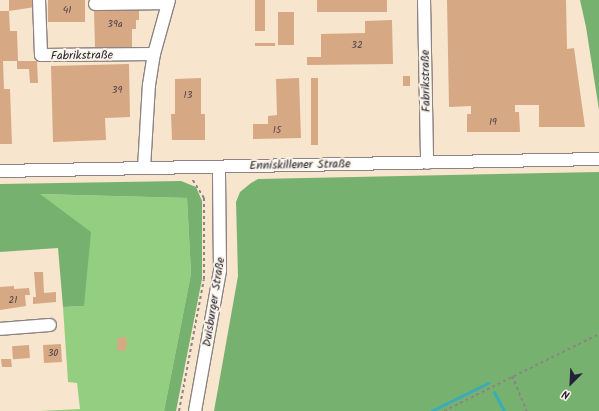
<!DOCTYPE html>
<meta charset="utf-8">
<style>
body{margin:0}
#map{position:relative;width:599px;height:411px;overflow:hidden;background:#f7e6cd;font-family:Kalam,sans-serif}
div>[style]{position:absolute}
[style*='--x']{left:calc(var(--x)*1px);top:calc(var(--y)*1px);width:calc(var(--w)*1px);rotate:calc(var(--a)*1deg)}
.green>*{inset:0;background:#94ce81}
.forest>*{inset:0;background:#77b16f}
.stream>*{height:3px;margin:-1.5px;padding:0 1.5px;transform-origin:1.5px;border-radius:1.5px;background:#3bacb7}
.building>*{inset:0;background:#d6a884;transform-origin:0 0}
.path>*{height:2px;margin-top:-1px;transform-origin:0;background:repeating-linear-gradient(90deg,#8c8484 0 3px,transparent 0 6px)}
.roads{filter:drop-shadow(1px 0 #8c8484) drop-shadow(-1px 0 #8c8484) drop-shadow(0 1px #8c8484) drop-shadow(0 -1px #8c8484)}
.minor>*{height:12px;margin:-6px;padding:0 6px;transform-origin:6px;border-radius:6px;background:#fff}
span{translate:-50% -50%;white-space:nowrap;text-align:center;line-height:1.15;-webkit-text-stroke:4px #fcf5e5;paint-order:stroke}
.number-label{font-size:10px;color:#4f444d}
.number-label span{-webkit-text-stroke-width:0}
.street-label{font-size:12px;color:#22223b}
.north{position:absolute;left:551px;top:363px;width:40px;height:40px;-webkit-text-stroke:3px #fcf5e5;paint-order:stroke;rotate:204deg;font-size:11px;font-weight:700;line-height:16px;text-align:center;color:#22223b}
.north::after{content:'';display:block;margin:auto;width:14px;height:18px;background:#22223b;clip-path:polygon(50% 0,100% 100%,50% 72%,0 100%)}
</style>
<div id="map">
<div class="green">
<div style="clip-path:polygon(39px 194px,187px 198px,191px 274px,164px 411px,39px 411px,80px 409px,77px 383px,68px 382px,63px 307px,84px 306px)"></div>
</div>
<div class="forest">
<div style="clip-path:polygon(580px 0,599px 0,599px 110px,586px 27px)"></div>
<div style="clip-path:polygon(599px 172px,599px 411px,214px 411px,238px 276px,236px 202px,240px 192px,251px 183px,258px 179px)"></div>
<div style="clip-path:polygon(181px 181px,196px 187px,202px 201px,202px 279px,176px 411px,164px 411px,191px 274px,187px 198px,40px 194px,91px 232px,84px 306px,63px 307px,58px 248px,0 252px,0 184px)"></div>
</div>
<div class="stream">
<div style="--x:494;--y:392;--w:21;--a:62"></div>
<div style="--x:431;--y:411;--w:64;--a:-26.2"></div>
</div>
<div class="building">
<div style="clip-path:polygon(9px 0,35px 0,35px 7px,9px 11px,10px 31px,17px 31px,18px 61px,3px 61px,4px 89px,10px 89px,12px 144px,0 144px,0 11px,9px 11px)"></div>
<div style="left:48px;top:0;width:37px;height:22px"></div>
<div style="left:255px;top:0;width:10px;height:31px"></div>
<div style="left:317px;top:0;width:70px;height:12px"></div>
<div style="clip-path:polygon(447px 0,566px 0,567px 49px,574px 48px,585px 127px,539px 127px,539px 105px,515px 105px,515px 112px,519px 112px,520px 132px,467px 132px,467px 114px,471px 114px,471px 106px,449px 107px)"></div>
<div style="clip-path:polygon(139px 7px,139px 20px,136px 20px,136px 29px,132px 29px,132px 47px,95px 48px,94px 11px)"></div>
<div style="left:278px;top:12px;width:16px;height:33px"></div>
<div style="clip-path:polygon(392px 20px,393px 64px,307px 65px,307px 57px,321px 57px,321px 34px,365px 33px,365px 21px)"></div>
<div style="left:255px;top:43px;width:20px;height:3px"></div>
<div style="clip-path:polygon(17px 61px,37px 61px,38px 83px,30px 83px,29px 69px,17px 69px)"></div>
<div style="clip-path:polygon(129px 64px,130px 117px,105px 118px,106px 140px,53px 142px,51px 66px)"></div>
<div style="left:403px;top:76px;width:7px;height:10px"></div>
<div style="clip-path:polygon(201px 78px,201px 114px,205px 114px,205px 140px,172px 140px,171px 114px,175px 114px,175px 79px)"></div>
<div style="clip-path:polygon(299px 78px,301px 138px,253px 139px,253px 124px,268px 124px,268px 116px,277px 115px,276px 79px)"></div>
<div style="left:311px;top:78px;width:7px;height:67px"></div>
<div style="clip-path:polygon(34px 272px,43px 272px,44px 293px,56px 292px,56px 302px,33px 304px,33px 297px,36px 297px)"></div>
<div style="clip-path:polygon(14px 286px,14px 289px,29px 288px,30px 295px,25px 295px,26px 306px,0 310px,0 287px)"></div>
<div style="left:118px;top:337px;width:9px;height:13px;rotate:6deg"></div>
<div style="left:61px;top:344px;width:18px;height:18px;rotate:87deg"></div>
<div style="left:29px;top:345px;width:13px;height:17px;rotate:86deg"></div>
<div style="clip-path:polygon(1px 359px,11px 359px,12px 367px,2px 367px)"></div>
</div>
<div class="path">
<div style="--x:512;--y:376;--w:38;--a:67"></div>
<div style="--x:179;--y:411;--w:134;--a:-79.3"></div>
<div style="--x:204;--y:279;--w:81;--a:-90"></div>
<div style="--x:204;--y:198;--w:22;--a:-122"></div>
<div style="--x:444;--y:411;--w:173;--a:-26.4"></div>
</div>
<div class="roads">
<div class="minor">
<div style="--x:39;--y:0;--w:55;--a:87.9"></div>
<div style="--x:41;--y:55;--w:113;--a:-0.5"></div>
<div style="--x:424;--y:0;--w:163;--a:88.9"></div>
<div style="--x:95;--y:4;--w:73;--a:-0.8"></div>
<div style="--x:144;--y:168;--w:83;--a:-86.6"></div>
<div style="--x:149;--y:85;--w:31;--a:-81"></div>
<div style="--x:154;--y:54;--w:56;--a:-74.5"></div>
<div style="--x:0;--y:171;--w:599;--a:-1.15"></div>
<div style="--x:0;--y:329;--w:50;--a:-4.6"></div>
<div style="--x:195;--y:411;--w:143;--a:-79.9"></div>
<div style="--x:220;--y:270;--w:103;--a:-90.6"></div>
</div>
</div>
<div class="number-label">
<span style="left:67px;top:11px">41</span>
<span style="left:115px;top:25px">39a</span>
<span style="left:357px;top:46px">32</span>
<span style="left:117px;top:91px">39</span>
<span style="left:188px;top:96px">13</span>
<span style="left:493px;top:123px">19</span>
<span style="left:277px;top:131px">15</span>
<span style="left:13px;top:301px">21</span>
<span style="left:53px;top:354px">30</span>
</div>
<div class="street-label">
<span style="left:82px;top:56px;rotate:-1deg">Fabrikstraße</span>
<span style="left:426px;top:81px;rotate:-91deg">Fabrikstraße</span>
<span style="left:300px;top:165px;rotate:-1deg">Enniskillener Straße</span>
<span style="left:214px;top:302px;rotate:-81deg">Duisburger Straße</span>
</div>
<div class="north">N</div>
</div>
